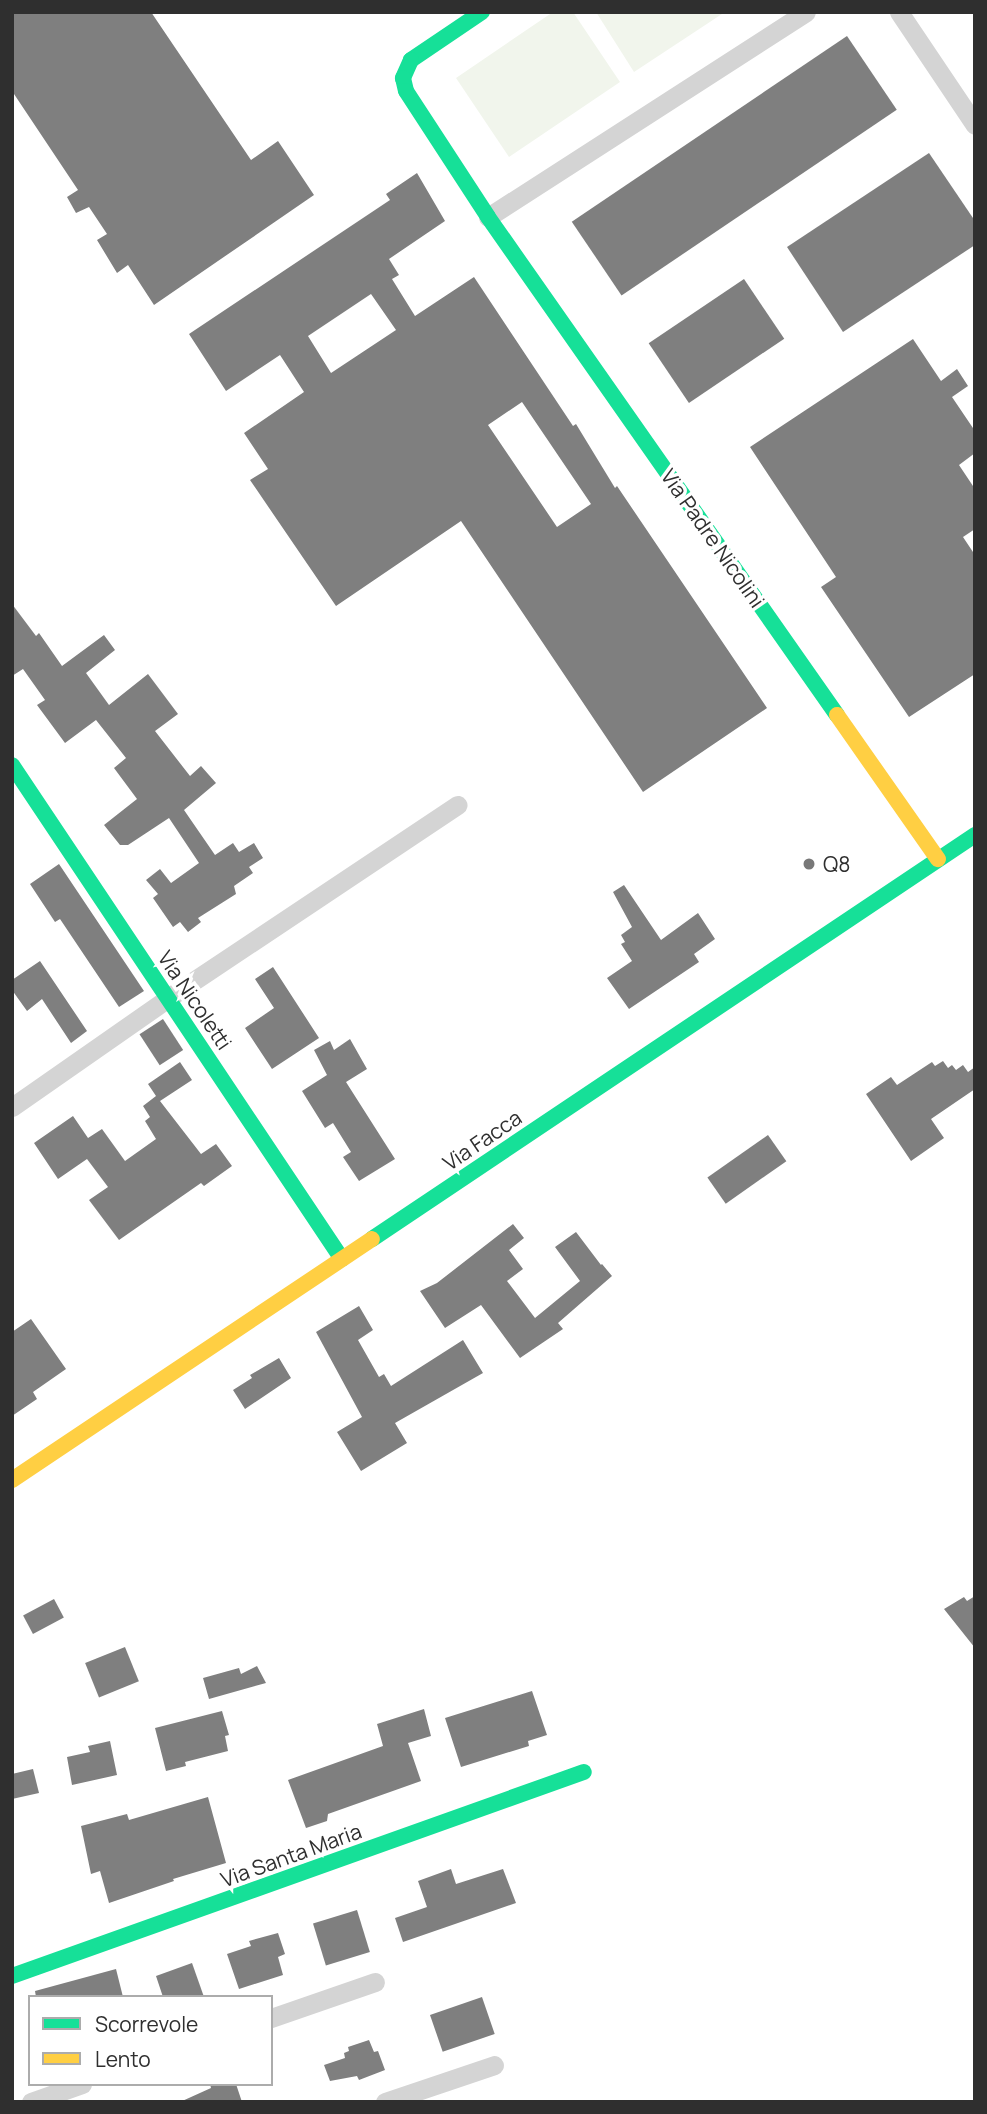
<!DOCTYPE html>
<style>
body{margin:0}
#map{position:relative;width:987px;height:2114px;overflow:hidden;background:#fff;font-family:Manrope,sans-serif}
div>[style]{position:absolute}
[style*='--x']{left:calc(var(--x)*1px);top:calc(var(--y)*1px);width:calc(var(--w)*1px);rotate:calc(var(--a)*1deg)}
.green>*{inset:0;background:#f1f5ec}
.building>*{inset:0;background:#7f7f7f;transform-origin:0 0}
.street>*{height:19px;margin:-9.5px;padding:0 9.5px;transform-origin:9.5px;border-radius:9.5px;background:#d4d4d4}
.fast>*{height:16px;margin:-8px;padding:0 8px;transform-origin:8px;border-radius:8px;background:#16e098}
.slow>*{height:16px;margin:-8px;padding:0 8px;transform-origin:8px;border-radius:8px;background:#ffcf43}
.dots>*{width:19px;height:19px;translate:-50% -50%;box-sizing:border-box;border:4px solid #fff;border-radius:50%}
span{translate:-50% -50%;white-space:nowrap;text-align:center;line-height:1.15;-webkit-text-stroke:7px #fff;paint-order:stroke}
.street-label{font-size:21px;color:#2f2f2f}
.poi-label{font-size:21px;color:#2f2f2f}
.left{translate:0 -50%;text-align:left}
.frame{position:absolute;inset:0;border:14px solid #2f2f2f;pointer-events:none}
.legend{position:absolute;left:28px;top:1995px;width:245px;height:91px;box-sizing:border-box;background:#fff;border:2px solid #acacac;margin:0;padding:9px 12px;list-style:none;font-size:21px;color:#2f2f2f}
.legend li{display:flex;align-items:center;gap:14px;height:35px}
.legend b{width:35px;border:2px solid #acacac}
</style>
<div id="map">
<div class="green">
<div style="clip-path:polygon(553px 12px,573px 12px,620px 82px,509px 157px,456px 78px)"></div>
<div style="clip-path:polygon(596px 12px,725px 12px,634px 72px)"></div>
</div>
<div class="building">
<div style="clip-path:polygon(12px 12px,151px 12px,251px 160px,278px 141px,314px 195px,154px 305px,128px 265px,117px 273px,97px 240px,107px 234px,89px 207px,76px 213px,67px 197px,78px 190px,12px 91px)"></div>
<div style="left:847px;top:36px;width:89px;height:332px;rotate:56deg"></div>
<div style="clip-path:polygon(929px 153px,975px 221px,975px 245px,843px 332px,787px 247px)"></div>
<div style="clip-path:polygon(evenodd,417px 173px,445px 221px,389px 259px,399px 275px,392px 279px,415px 316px,474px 277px,573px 426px,576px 424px,615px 488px,617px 486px,767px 708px,643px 792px,461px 521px,336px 606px,250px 480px,268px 469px,244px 433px,304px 392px,280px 355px,226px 391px,189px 334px,390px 200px,386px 194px,417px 173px,371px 294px,396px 330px,331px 373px,308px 336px,371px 294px,417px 173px,522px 402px,591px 504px,557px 527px,488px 425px,522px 402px)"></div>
<div style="left:744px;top:279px;width:72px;height:115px;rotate:56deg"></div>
<div style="clip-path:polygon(913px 339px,941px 381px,957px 369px,968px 386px,952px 397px,975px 431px,975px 453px,959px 465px,975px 489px,975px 529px,963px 537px,975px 555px,975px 674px,909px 717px,821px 587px,836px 577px,750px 447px)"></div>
<div style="clip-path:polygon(12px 604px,36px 636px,39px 633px,62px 666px,104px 635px,115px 650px,86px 673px,109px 705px,148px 674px,178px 714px,155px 731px,190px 776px,201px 766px,216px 783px,184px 810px,215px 855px,233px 843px,239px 852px,254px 843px,263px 858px,249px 867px,253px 873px,234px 886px,236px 894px,198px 918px,201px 922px,188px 932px,180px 922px,173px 927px,153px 898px,158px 894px,146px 880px,160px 869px,171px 883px,199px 863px,169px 818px,128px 845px,120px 845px,104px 825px,137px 799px,114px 768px,126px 758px,96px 720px,65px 743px,37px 705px,45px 700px,23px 669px,12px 676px)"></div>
<div style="clip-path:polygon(59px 864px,144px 991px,119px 1007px,60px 919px,55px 922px,30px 884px)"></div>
<div style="clip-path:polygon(624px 885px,661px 940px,698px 913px,715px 939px,694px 954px,699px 962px,629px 1009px,607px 978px,632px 961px,621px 944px,625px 942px,621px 935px,632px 927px,613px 892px)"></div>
<div style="clip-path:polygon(40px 961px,87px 1031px,71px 1043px,42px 999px,27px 1011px,12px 990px,12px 980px)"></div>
<div style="clip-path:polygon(273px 967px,319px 1038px,272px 1069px,245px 1028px,274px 1008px,255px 979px)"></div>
<div style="left:163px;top:1019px;width:37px;height:28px;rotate:57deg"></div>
<div style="clip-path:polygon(350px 1039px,367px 1069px,346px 1082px,395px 1159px,359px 1181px,343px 1157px,351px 1152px,333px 1123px,325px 1128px,302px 1091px,327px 1075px,314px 1050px,330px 1041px,334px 1050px)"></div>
<div style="clip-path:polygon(943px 1061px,948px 1068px,952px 1065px,956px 1070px,963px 1065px,968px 1072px,975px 1067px,975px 1089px,931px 1119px,944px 1138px,911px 1161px,866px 1094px,891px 1077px,897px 1085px,932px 1062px,935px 1066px)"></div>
<div style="clip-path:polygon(180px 1062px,192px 1080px,160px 1101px,201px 1154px,216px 1144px,232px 1166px,204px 1186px,201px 1183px,119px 1240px,89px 1200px,108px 1187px,87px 1159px,58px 1179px,34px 1143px,73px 1116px,88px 1138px,102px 1129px,125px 1161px,156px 1139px,145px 1121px,150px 1117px,143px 1106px,156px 1096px,148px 1084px)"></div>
<div style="left:768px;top:1135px;width:32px;height:74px;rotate:55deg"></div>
<div style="clip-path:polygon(513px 1224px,524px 1238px,509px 1250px,523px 1269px,507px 1281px,535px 1318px,580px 1281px,555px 1247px,576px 1232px,601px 1265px,595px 1270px,602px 1264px,612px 1276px,558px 1323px,563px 1329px,520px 1358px,481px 1305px,445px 1328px,420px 1291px,437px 1283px)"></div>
<div style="clip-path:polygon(359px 1306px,373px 1330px,358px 1340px,379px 1377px,384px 1374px,391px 1386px,463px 1340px,483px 1373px,395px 1423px,407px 1443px,361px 1471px,337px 1432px,362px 1417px,316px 1332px)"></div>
<div style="clip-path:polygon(31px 1319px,66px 1369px,33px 1392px,37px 1399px,12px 1416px,12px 1332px)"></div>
<div style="clip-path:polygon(279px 1358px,291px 1378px,245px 1409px,233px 1390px,252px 1378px,250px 1375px)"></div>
<div style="clip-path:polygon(975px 1596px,975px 1648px,944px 1609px,964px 1597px,967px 1601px)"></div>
<div style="left:54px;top:1599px;width:21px;height:35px;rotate:62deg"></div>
<div style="left:125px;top:1647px;width:37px;height:43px;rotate:68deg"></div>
<div style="clip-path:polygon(257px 1666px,266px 1683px,209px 1699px,203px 1678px,239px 1668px,241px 1674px)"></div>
<div style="clip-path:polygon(532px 1691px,547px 1735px,528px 1741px,529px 1746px,461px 1767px,445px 1718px)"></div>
<div style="clip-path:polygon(424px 1709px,431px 1736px,408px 1743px,421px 1781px,328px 1814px,327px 1821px,306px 1828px,288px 1780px,383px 1746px,377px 1724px)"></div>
<div style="clip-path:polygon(222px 1711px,229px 1735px,225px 1736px,228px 1751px,185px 1762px,186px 1766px,166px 1771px,155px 1728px)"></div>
<div style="clip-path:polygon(110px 1741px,117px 1775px,72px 1785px,67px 1757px,90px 1752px,88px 1746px)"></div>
<div style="clip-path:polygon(33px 1769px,39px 1793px,12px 1799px,12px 1774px)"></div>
<div style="clip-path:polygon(208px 1797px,226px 1863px,173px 1879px,174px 1881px,109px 1903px,100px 1871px,91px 1874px,81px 1826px,127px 1814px,129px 1820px)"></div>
<div style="clip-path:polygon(451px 1869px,456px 1884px,503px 1869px,516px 1903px,403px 1942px,395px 1918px,427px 1907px,418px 1881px)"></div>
<div style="left:357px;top:1910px;width:44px;height:46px;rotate:73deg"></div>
<div style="clip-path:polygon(278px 1933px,285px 1954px,278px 1957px,283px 1975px,239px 1989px,227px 1954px,251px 1946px,249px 1941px)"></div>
<div style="clip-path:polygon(192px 1963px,204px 1997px,163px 1997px,156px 1976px)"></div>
<div style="clip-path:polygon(116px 1969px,123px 1997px,36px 1997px,35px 1991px)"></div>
<div style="left:482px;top:1997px;width:39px;height:55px;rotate:71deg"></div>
<div style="clip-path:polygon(369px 2040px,374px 2052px,378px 2051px,385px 2070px,359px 2080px,357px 2076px,330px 2081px,324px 2065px,345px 2058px,344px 2053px,349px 2051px,348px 2047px)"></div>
<div style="clip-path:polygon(210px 2084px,236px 2084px,242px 2102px,180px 2102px,211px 2088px)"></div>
</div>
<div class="street">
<div style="--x:899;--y:12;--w:136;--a:56.1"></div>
<div style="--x:488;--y:217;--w:378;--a:-32.8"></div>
<div style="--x:12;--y:1107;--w:190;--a:-34.9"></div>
<div style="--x:168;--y:998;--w:348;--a:-33.7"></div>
<div style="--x:271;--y:2018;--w:110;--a:-19.1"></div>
<div style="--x:31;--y:2102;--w:54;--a:-19.4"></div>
<div style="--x:385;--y:2102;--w:115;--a:-18.7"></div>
</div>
<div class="fast">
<div style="--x:482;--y:12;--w:86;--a:145.9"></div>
<div style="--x:411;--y:60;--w:20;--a:114"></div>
<div style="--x:403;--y:78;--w:13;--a:77"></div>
<div style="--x:406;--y:91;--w:150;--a:56.9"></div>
<div style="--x:488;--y:217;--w:608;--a:54.98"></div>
<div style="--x:12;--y:765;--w:594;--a:56.26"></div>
<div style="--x:372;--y:1239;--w:726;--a:-33.82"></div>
<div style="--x:12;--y:1976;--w:607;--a:-19.63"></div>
</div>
<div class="slow">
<div style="--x:837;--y:715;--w:176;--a:55"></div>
<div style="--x:12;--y:1480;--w:433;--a:-33.8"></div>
</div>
<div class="dots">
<div style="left:809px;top:864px;background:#787878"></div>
</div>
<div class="street-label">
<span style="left:713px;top:538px;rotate:55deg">Via Padre Nicolini</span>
<span style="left:195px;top:1000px;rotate:56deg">Via Nicoletti</span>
<span style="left:482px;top:1140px;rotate:-34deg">Via Facca</span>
<span style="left:291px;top:1855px;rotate:-20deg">Via Santa Maria</span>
</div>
<div class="poi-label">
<span class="left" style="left:823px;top:864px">Q8</span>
</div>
<div class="frame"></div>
<ul class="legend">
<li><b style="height:9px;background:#16e098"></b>Scorrevole</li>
<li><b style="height:9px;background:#ffcf43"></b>Lento</li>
</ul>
</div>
